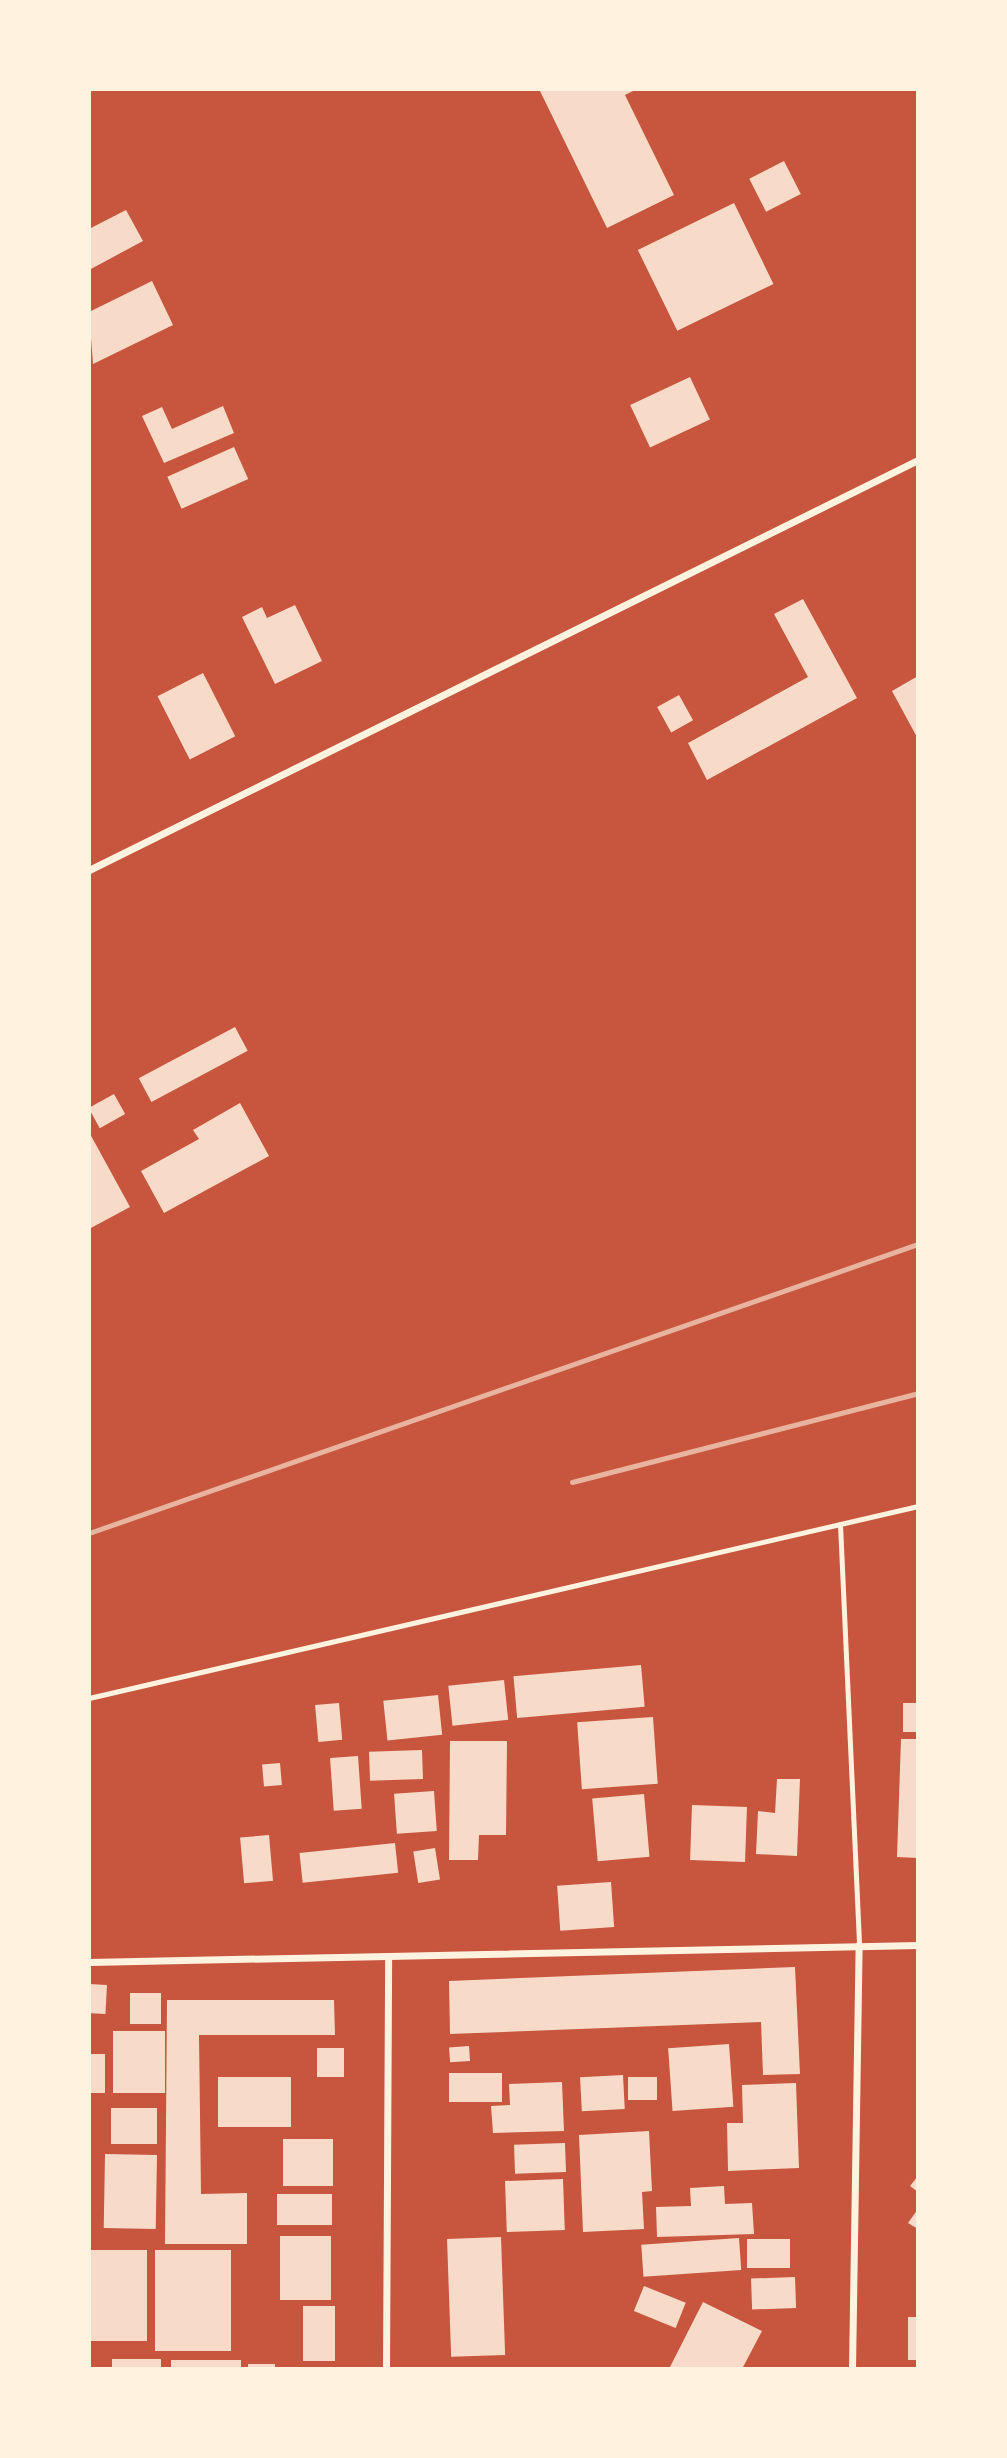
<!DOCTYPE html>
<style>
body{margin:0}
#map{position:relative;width:1007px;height:2458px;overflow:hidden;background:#c8553d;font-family:Cabin,sans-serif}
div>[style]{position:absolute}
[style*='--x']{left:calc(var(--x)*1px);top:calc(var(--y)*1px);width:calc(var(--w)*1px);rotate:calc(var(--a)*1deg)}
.building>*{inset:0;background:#f7dbc8;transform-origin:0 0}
.service>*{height:5px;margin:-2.5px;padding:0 2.5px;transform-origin:2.5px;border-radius:2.5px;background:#fff3e0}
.minor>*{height:7px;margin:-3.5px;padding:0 3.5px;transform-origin:3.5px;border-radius:3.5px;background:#fff3e0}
.rail>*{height:5px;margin:-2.5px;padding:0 2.5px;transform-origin:2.5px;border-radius:2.5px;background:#e9b49f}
span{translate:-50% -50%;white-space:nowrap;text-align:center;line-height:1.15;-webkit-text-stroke:6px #fff3e0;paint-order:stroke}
.frame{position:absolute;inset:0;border:91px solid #fff3e0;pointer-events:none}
</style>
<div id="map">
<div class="building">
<div style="clip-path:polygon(539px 89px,637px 89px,625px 95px,674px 195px,607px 228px)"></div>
<div style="left:784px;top:161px;width:37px;height:39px;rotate:63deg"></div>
<div style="left:734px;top:203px;width:90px;height:107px;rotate:64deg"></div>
<div style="clip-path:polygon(126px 210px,143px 241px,89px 270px,89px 229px)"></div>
<div style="clip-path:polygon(152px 281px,173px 325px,93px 364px,89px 312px)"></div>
<div style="left:690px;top:377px;width:47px;height:66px;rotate:65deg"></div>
<div style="clip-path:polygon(223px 406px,234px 433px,164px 463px,142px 416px,162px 407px,172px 429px)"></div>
<div style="left:234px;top:447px;width:35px;height:73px;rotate:66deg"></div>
<div style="clip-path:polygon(803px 599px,857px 698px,707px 780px,688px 743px,808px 677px,774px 614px)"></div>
<div style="clip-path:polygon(295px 605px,322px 661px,275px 684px,242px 617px,262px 607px,267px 618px)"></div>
<div style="left:203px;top:673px;width:71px;height:51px;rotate:63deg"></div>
<div style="clip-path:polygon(918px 676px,918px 739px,892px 691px)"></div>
<div style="left:679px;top:695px;width:29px;height:25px;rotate:61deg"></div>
<div style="left:235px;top:1027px;width:27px;height:109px;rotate:62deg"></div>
<div style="left:114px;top:1094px;width:23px;height:29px;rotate:61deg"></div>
<div style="clip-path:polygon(240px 1103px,269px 1156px,164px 1213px,141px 1171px,199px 1139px,193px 1130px)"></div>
<div style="clip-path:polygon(89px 1132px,130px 1207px,89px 1229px)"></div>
<div style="left:641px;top:1665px;width:42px;height:128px;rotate:85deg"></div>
<div style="left:504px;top:1680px;width:40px;height:56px;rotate:84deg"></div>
<div style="left:438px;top:1695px;width:40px;height:55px;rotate:84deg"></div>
<div style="left:339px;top:1703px;width:37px;height:24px;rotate:85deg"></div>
<div style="left:903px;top:1703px;width:15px;height:29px"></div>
<div style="left:653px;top:1717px;width:67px;height:76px;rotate:86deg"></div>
<div style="clip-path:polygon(901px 1739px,918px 1739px,918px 1858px,897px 1857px)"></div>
<div style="clip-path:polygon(450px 1741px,507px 1741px,506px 1835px,479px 1835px,478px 1860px,449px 1860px)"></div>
<div style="left:422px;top:1750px;width:29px;height:53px;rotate:88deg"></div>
<div style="left:358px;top:1756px;width:53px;height:28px;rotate:86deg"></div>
<div style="left:280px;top:1763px;width:22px;height:18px;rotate:85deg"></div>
<div style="clip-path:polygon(777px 1779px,800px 1779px,797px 1856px,756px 1854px,758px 1811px,775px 1813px)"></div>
<div style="left:434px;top:1791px;width:40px;height:40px;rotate:86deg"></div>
<div style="left:644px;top:1794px;width:63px;height:52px;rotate:85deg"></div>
<div style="left:692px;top:1805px;width:55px;height:55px;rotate:2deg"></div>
<div style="left:269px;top:1835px;width:46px;height:29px;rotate:85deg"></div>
<div style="left:395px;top:1843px;width:30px;height:96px;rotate:84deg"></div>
<div style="left:435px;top:1848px;width:32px;height:22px;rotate:81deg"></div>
<div style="left:611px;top:1882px;width:45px;height:54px;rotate:86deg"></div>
<div style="clip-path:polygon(795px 1967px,800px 2074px,763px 2075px,761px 2022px,450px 2034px,449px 1981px)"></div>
<div style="left:89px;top:1984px;width:18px;height:29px;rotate:3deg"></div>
<div style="left:130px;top:1993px;width:31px;height:31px"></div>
<div style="clip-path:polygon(167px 2000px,334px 2000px,335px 2035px,199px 2035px,201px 2194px,247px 2193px,247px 2244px,165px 2244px)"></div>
<div style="left:113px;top:2031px;width:52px;height:62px"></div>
<div style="left:729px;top:2044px;width:63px;height:61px;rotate:86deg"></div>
<div style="left:469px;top:2046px;width:15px;height:20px;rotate:86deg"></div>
<div style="left:317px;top:2048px;width:27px;height:29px"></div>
<div style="left:89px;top:2054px;width:16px;height:39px"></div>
<div style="left:502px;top:2073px;width:29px;height:53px;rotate:90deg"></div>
<div style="left:623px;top:2075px;width:34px;height:43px;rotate:87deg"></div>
<div style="left:291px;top:2077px;width:50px;height:73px;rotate:90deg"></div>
<div style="left:657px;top:2077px;width:23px;height:29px;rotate:90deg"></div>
<div style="clip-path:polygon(562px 2082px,564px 2131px,493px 2133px,491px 2106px,510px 2105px,509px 2084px)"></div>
<div style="clip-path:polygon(796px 2083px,799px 2168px,728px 2171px,727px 2123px,743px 2123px,742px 2085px)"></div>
<div style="left:111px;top:2108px;width:46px;height:36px"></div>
<div style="clip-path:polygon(649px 2131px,652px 2191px,642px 2192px,644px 2229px,583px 2232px,579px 2135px)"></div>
<div style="left:283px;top:2139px;width:50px;height:47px"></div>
<div style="left:565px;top:2143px;width:29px;height:51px;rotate:88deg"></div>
<div style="left:157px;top:2155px;width:74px;height:52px;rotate:91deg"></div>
<div style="clip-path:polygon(918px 2176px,918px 2192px,910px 2186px)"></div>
<div style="left:563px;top:2179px;width:51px;height:58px;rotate:88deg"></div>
<div style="clip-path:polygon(724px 2186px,725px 2204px,752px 2203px,754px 2234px,657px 2237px,656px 2207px,691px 2206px,690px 2188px)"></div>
<div style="left:332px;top:2194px;width:31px;height:55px;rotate:90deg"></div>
<div style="clip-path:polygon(918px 2209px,918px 2229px,908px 2223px)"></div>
<div style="left:280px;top:2236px;width:51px;height:64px"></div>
<div style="left:501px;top:2237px;width:118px;height:54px;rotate:88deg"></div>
<div style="left:739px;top:2238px;width:32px;height:98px;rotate:86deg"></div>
<div style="left:790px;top:2239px;width:29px;height:43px;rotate:90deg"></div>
<div style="left:89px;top:2250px;width:58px;height:91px"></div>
<div style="left:155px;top:2250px;width:76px;height:101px"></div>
<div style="left:795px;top:2277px;width:31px;height:44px;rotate:88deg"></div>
<div style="left:644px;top:2286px;width:45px;height:27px;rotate:22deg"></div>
<div style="clip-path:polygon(703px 2302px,762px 2331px,742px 2369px,669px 2369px)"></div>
<div style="left:303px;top:2306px;width:32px;height:55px"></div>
<div style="left:918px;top:2317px;width:43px;height:10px;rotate:90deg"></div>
<div style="left:112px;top:2359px;width:49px;height:10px"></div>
<div style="left:171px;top:2360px;width:70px;height:9px"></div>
<div style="left:248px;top:2364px;width:27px;height:5px"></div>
</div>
<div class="service">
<div style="--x:840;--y:1524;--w:421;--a:87.4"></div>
<div style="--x:89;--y:1698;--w:851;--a:-13.04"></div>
</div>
<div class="minor">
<div style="--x:89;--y:870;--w:925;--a:-26.32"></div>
<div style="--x:89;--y:1962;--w:829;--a:-1.17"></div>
<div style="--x:386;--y:2369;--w:412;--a:-89.7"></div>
<div style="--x:852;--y:2369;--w:424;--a:-89.1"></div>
</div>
<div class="rail">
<div style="--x:572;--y:1482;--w:357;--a:-14.4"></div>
<div style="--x:89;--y:1533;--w:878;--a:-19.22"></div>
</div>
<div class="frame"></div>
</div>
